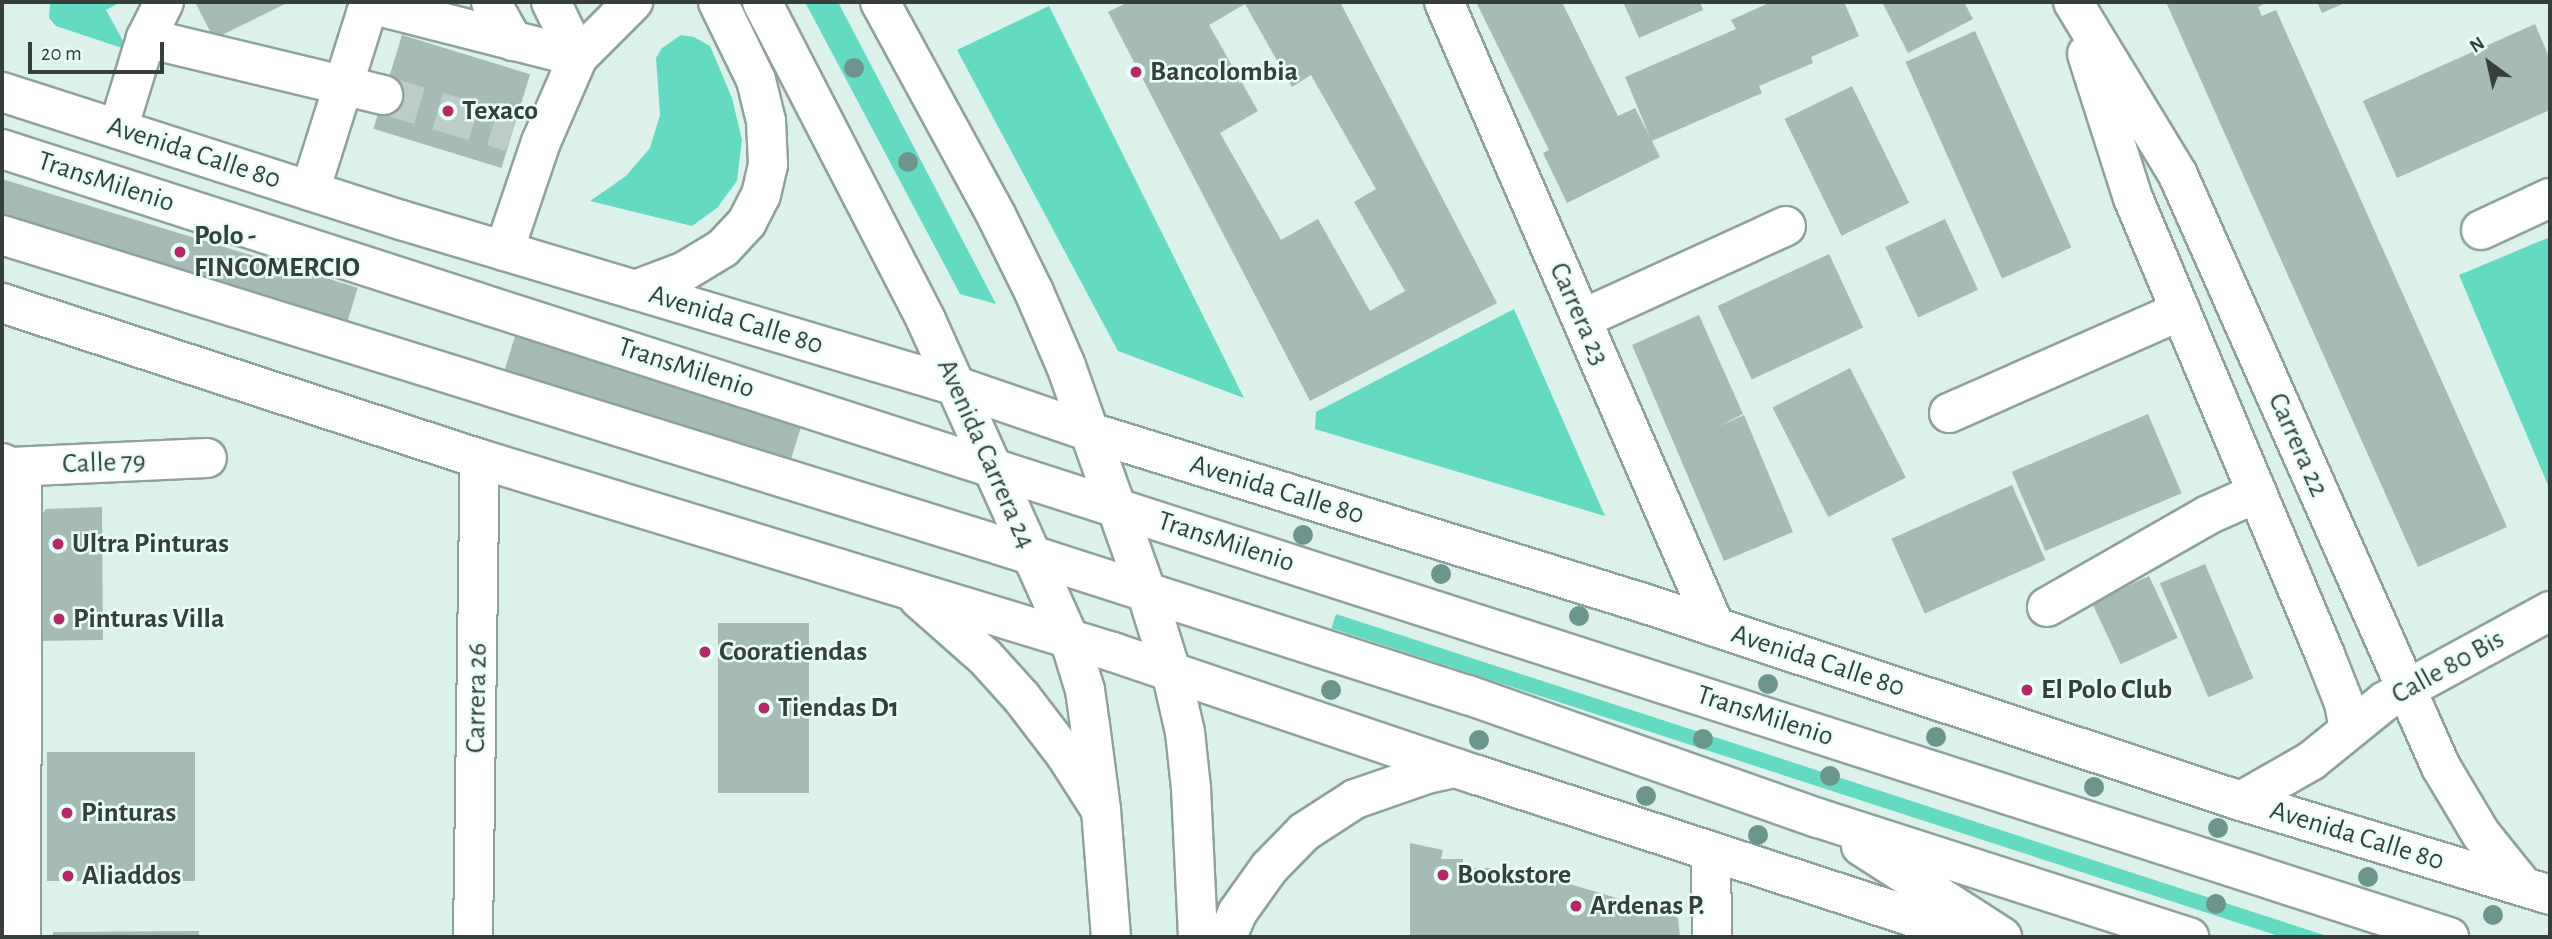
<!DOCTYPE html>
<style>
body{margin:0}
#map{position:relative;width:2552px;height:939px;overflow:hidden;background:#ddf1eb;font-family:"Alegreya Sans",sans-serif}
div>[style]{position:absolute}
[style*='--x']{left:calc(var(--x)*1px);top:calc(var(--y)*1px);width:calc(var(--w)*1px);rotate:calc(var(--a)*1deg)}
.green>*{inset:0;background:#64dac3;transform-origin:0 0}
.building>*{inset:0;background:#a7bbb6;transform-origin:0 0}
.minor-tunnel>*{height:38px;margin-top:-19px;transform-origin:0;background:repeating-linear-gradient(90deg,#bccdc8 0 38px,transparent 0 57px)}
.roads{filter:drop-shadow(2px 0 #8fa19d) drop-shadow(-2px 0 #8fa19d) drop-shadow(0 2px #8fa19d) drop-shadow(0 -2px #8fa19d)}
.minor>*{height:38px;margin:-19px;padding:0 19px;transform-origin:19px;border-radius:19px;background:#fff}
.major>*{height:38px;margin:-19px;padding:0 19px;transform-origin:19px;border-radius:19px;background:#fff}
.highway>*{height:38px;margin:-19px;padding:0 19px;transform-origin:19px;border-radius:19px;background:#fff}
.trees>*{width:20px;height:20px;margin:-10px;border-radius:50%;background:#6c958d}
.dots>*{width:19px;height:19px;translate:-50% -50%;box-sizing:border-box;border:4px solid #eafef9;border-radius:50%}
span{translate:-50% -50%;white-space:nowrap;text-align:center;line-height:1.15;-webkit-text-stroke:5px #eafef9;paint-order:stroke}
.poi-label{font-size:28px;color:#373f3d;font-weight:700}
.left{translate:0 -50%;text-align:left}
.street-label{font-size:28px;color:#373f3d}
.frame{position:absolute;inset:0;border:4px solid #373f3d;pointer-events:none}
.north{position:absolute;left:2454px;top:28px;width:70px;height:70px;-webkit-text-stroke:5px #eafef9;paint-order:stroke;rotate:327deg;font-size:19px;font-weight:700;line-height:28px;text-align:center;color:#373f3d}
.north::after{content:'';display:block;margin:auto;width:24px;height:32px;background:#373f3d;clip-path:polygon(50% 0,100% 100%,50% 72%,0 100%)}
.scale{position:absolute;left:28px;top:42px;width:136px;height:32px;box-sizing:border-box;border:4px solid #373f3d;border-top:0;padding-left:9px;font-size:21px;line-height:24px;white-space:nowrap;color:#373f3d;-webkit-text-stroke:5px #eafef9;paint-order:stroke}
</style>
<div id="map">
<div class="green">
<div style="clip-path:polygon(50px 2px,121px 2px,106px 10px,128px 50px,56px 26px,49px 18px)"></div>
<div style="clip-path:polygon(805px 2px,838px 2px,996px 304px,960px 294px)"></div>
<div style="clip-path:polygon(1049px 6px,1244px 398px,1118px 351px,957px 50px)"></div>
<div style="clip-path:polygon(681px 35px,694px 37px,710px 46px,732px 98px,742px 140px,737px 181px,717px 208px,692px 226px,590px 201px,626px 176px,650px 148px,660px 115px,656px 58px,662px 48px)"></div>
<div style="clip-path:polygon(2550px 237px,2550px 490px,2459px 275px)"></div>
<div style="clip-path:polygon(1514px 309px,1605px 516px,1315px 429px,1316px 412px)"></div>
<div style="left:1336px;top:614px;width:1059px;height:15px;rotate:18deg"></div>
</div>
<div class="building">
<div style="clip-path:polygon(195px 2px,289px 2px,214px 39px)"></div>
<div style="clip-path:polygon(evenodd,1128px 2px,1340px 2px,1497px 303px,1310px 401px,1108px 12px,1128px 2px,1245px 4px,1292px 87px,1311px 75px,1376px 189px,1354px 202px,1405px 291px,1370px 311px,1318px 219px,1281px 240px,1220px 133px,1258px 111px,1209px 25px,1245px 4px)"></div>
<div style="clip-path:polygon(1476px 2px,1562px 2px,1618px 116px,1635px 108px,1650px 137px,1625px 77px,1736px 29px,1731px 20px,1771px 2px,1844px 2px,1859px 36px,1811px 57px,1813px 63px,1759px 86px,1762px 93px,1652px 141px,1660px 157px,1567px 203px,1543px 153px,1549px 150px)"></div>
<div style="clip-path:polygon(1623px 2px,1700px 2px,1703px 10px,1639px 38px)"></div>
<div style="clip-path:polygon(1882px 2px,1964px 2px,1973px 19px,1908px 53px)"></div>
<div style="clip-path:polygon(2166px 2px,2269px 2px,2258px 7px,2262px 16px,2276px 10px,2507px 527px,2418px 567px)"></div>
<div style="clip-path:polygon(2317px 2px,2347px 2px,2322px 13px)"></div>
<div style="clip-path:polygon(2535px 24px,2550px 59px,2550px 110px,2397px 178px,2363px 101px)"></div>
<div style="left:1975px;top:31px;width:237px;height:76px;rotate:66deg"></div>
<div style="left:402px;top:35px;width:134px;height:98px;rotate:17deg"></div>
<div style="left:1852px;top:86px;width:130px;height:75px;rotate:64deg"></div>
<div style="left:2px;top:179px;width:372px;height:36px;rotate:17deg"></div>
<div style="left:1945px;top:219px;width:78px;height:66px;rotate:65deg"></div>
<div style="left:1829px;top:254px;width:81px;height:123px;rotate:65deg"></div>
<div style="clip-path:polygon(1699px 315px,1743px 414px,1717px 427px,1744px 415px,1793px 532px,1724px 561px,1632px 345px)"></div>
<div style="left:515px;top:336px;width:300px;height:36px;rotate:17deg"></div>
<div style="left:1850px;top:368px;width:123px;height:87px;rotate:63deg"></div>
<div style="left:2148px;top:414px;width:86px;height:148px;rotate:67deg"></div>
<div style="left:2012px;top:485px;width:82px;height:132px;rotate:66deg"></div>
<div style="clip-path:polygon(102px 507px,103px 640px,40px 641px,38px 519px,46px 509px)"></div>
<div style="left:2205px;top:564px;width:124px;height:49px;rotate:67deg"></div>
<div style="left:2149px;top:576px;width:68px;height:63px;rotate:65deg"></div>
<div style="left:718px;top:623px;width:91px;height:170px"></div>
<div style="left:195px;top:752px;width:129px;height:148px;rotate:90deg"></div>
<div style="clip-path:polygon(1410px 843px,1443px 850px,1441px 859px,1463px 859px,1463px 868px,1493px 868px,1494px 881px,1543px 880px,1543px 876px,1667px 913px,1678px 918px,1680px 937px,1410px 937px)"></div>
<div style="clip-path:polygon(199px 931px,199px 937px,53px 937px,53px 932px)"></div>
</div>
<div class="minor-tunnel">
<div style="--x:383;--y:95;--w:134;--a:16.4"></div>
</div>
<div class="roads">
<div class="minor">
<div style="--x:491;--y:2;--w:45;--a:60.6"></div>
<div style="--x:551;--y:2;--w:61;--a:63.9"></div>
<div style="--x:1444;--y:2;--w:681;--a:66.56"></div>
<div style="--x:2073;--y:2;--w:202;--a:58.7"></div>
<div style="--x:2178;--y:175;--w:648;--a:66.05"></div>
<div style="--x:2441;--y:767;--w:78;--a:59.2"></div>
<div style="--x:2481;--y:834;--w:67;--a:51.1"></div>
<div style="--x:146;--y:38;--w:244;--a:13.5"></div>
<div style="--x:2087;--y:54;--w:151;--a:72.3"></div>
<div style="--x:2133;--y:198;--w:496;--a:67.2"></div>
<div style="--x:2325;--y:655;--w:52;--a:68.4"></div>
<div style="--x:2344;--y:703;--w:25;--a:79"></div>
<div style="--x:118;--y:129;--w:95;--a:-72.9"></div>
<div style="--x:146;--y:38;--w:40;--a:-63.4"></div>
<div style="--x:2;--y:149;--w:2571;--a:17.85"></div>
<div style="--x:310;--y:191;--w:187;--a:-72.5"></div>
<div style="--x:366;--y:13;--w:7;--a:-45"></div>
<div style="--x:371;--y:8;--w:7;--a:-16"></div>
<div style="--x:378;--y:6;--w:206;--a:14.3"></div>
<div style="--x:2481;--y:230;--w:76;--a:-24.9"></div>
<div style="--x:2;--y:235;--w:1078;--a:17.27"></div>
<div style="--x:1031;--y:555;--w:459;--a:17.8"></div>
<div style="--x:1468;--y:695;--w:371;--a:19.4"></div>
<div style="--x:1818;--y:818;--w:390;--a:17.8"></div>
<div style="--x:504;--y:251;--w:115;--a:-71.3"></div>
<div style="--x:541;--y:142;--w:93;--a:-66.5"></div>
<div style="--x:578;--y:57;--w:78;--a:-45"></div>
<div style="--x:1582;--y:319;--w:224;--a:-24.5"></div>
<div style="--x:1949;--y:413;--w:253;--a:-23.8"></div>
<div style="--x:2;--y:463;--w:9;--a:27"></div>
<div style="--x:10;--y:467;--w:197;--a:-2.6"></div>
<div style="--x:10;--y:467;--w:11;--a:38"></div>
<div style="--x:19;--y:474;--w:12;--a:76"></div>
<div style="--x:22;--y:486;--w:451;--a:90.1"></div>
<div style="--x:2047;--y:607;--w:185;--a:-29.7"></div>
<div style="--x:2208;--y:515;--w:54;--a:-24.2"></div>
<div style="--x:2241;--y:801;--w:81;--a:-29.7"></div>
<div style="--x:2311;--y:761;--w:95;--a:-39"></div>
<div style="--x:2385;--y:701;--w:188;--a:-28.6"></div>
<div style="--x:1861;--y:846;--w:168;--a:32.8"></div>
<div style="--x:1711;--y:852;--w:85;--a:89.3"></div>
<div style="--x:473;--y:937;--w:478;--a:-89.2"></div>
</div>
<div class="major">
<div style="--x:762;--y:2;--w:358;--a:62.7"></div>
<div style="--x:926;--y:320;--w:349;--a:65.8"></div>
<div style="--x:1069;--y:638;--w:54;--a:72.9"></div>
<div style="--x:1085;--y:690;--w:35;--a:82"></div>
<div style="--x:1090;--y:725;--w:86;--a:82.6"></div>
<div style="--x:1101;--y:810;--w:127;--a:85.5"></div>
<div style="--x:880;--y:2;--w:243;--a:61.4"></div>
<div style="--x:996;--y:215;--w:86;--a:63.7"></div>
<div style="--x:1034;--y:292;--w:81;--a:66.6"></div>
<div style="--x:1066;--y:366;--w:242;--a:70.4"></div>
<div style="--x:1147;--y:594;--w:81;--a:72.7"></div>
<div style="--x:1171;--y:671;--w:63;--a:77.1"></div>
<div style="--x:1185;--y:732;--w:56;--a:83.9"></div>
<div style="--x:1191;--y:788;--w:149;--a:87.3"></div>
</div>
<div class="highway">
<div style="--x:2;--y:92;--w:419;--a:17.8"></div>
<div style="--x:401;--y:220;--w:576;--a:16.64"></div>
<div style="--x:953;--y:385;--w:145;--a:18.9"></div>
<div style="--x:1090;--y:432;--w:576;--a:17.18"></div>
<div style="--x:1640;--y:602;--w:633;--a:18.32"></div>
<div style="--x:2241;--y:801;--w:323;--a:16.9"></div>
<div style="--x:635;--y:290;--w:53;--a:-20.8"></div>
<div style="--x:685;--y:271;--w:44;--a:-31.2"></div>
<div style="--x:723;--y:248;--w:35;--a:-47"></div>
<div style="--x:747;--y:222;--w:30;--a:-63"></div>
<div style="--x:761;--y:195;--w:31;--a:-77"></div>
<div style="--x:768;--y:165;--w:44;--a:-92.6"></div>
<div style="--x:766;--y:121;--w:42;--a:-103.7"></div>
<div style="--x:756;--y:80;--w:87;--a:-116"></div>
<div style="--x:2;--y:303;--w:503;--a:18.07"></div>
<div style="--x:480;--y:459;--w:662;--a:16.96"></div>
<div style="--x:1113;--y:652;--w:384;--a:18.7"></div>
<div style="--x:1477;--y:775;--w:523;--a:18.05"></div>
<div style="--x:918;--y:598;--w:89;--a:41.4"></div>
<div style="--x:985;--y:657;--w:55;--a:47.9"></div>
<div style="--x:1022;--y:698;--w:71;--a:52.5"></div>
<div style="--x:1065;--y:754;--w:67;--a:57.3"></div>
<div style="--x:1227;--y:937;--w:26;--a:-67"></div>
<div style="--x:1237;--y:913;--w:55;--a:-54.6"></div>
<div style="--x:1269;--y:868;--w:50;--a:-45.8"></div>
<div style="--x:1304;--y:832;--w:61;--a:-32.9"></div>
<div style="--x:1355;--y:799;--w:76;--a:-19.1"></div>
<div style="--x:1427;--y:774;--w:29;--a:-12"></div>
</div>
</div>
<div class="trees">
<div style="left:854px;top:68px"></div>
<div style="left:908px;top:162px"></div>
<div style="left:1303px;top:535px"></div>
<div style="left:1441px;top:574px"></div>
<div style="left:1579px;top:616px"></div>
<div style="left:1768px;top:684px"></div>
<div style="left:1331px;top:690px"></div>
<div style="left:1936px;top:737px"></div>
<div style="left:1703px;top:739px"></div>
<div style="left:1479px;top:740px"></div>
<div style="left:1830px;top:776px"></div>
<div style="left:2094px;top:787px"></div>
<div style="left:1646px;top:796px"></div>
<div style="left:2218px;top:828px"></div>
<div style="left:1758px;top:835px"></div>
<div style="left:2368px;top:877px"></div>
<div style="left:2216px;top:904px"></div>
<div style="left:2493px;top:915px"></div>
</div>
<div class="dots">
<div style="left:1136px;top:72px;background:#b42a68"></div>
<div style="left:448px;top:111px;background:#b42a68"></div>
<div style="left:180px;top:252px;background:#b42a68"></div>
<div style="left:58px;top:544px;background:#b42a68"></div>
<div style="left:59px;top:619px;background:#b42a68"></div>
<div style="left:705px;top:652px;background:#b42a68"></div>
<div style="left:2027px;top:690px;background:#b42a68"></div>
<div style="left:764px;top:708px;background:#b42a68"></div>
<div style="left:67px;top:813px;background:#b42a68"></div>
<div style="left:1443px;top:875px;background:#b42a68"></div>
<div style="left:68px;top:876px;background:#b42a68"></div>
<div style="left:1576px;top:906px;background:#b42a68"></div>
</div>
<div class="poi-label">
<span class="left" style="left:1150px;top:72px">Bancolombia</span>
<span class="left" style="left:462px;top:111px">Texaco</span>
<span class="left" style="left:194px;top:252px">Polo -<br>FINCOMERCIO</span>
<span class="left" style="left:72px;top:544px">Ultra Pinturas</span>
<span class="left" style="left:73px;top:619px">Pinturas Villa</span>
<span class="left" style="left:719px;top:652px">Cooratiendas</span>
<span class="left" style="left:2041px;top:690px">El Polo Club</span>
<span class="left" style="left:778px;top:708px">Tiendas D1</span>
<span class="left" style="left:81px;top:813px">Pinturas</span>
<span class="left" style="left:1457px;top:875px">Bookstore</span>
<span class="left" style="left:82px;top:876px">Aliaddos</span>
<span class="left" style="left:1590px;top:906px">Ardenas P.</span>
</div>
<div class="street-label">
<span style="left:194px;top:153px;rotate:18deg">Avenida Calle 80</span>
<span style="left:106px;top:182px;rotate:18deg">TransMilenio</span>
<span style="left:1579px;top:314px;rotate:66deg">Carrera 23</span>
<span style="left:736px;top:320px;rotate:17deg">Avenida Calle 80</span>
<span style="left:686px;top:368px;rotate:18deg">TransMilenio</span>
<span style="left:2298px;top:445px;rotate:66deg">Carrera 22</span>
<span style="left:986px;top:454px;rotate:66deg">Avenida Carrera 24</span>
<span style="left:104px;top:463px;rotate:-2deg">Calle 79</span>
<span style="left:1277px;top:490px;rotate:17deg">Avenida Calle 80</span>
<span style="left:1226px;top:542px;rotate:18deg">TransMilenio</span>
<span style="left:1818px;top:661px;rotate:18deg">Avenida Calle 80</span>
<span style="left:2448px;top:667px;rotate:-29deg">Calle 80 Bis</span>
<span style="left:477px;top:698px;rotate:-89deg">Carrera 26</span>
<span style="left:1765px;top:716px;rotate:18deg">TransMilenio</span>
<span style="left:2357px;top:836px;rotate:17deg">Avenida Calle 80</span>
</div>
<div class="frame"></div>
<div class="north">N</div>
<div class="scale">20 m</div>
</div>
